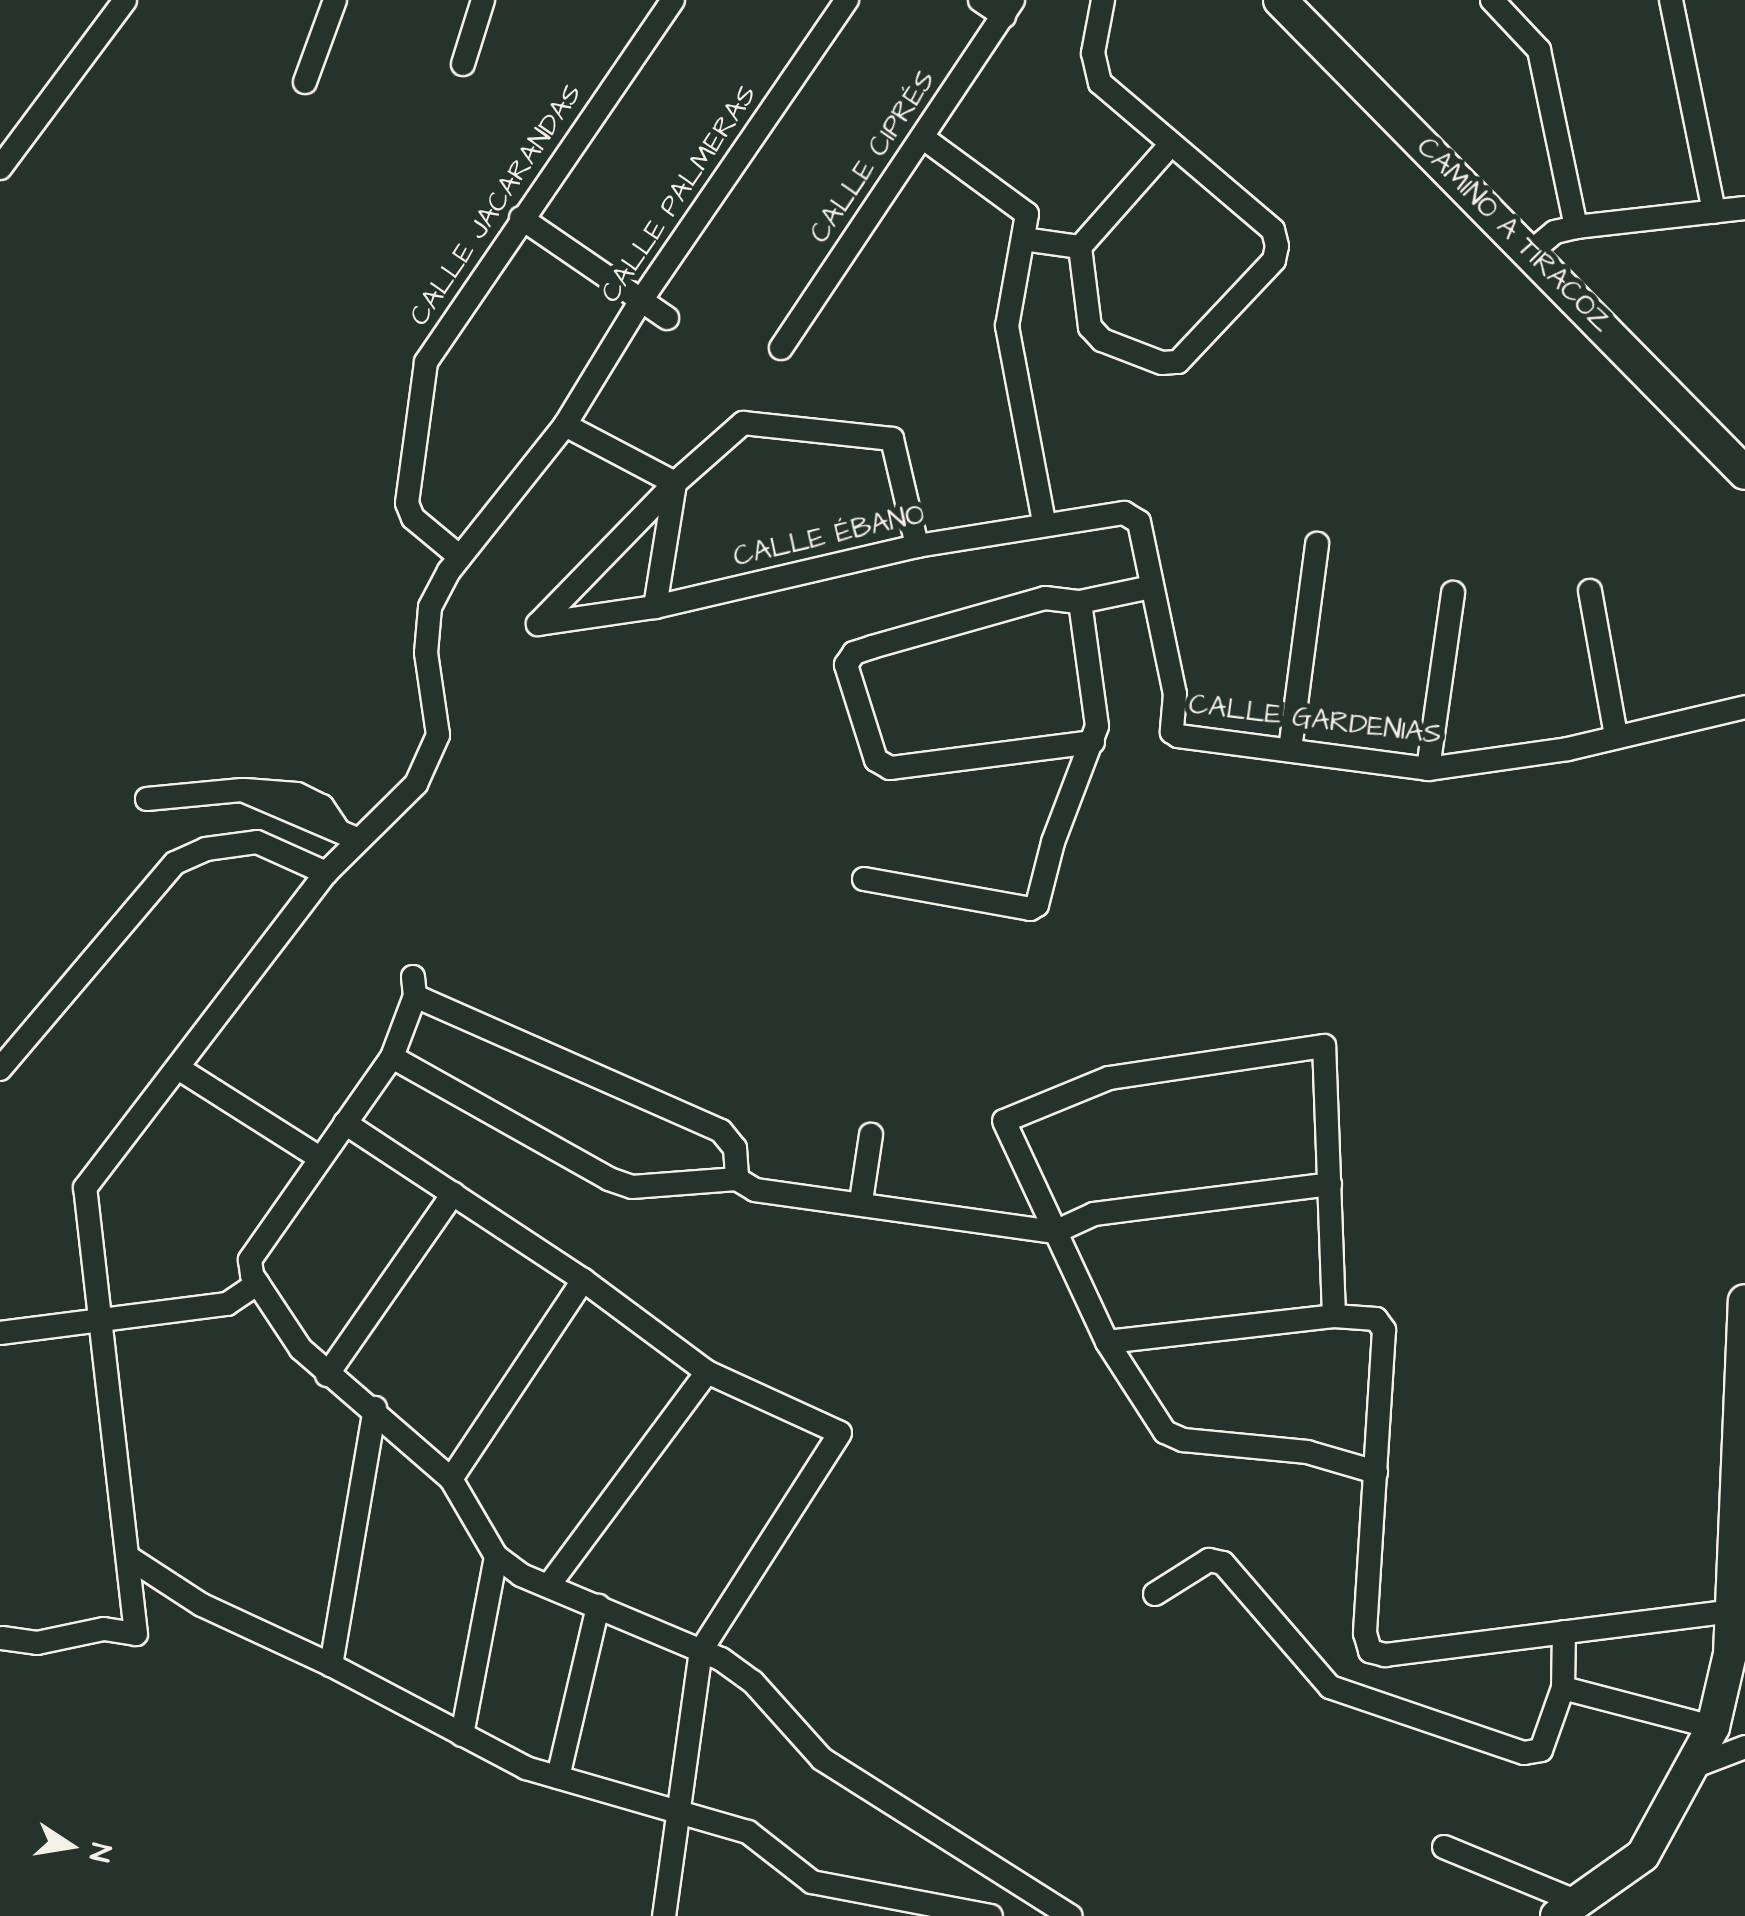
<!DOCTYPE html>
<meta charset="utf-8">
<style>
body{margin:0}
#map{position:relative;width:1745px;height:1916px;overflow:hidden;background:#26332d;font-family:"Architects Daughter",sans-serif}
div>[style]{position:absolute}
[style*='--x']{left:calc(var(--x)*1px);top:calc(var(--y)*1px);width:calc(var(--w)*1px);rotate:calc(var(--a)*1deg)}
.roads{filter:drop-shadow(2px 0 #f4f1e8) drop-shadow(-2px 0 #f4f1e8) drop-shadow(0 2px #f4f1e8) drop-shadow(0 -2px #f4f1e8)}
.street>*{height:22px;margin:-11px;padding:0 11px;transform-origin:11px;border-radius:11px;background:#26332d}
.secondary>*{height:32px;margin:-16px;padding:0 16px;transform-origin:16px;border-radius:16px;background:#26332d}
span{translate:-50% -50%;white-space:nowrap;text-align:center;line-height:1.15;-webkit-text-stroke:10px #26332d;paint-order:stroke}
.street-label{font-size:28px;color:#f4f1e8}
.north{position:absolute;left:20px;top:1796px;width:100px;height:100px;-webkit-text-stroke:8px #26332d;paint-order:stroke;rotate:102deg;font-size:28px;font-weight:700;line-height:40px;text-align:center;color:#f4f1e8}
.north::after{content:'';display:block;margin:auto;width:35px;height:45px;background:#f4f1e8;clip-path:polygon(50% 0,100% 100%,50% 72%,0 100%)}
</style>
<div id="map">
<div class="roads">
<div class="street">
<div style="--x:980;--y:0;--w:29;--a:34"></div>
<div style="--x:1492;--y:0;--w:69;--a:46.8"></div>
<div style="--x:1539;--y:50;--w:181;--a:78.2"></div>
<div style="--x:1671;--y:0;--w:216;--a:78.5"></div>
<div style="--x:463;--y:64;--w:67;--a:-72.6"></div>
<div style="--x:305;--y:82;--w:87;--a:-69.9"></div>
<div style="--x:922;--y:137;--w:130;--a:36.3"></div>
<div style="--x:1027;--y:214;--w:114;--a:100.1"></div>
<div style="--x:1007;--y:326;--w:199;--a:79.3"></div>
<div style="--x:0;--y:168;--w:209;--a:-53.3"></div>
<div style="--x:521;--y:218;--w:177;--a:34.4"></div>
<div style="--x:1023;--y:239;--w:58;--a:8"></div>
<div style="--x:1080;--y:247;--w:137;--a:-48.5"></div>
<div style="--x:1080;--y:247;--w:81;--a:82.9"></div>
<div style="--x:1090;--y:327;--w:18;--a:47"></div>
<div style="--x:1102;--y:340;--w:64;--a:21"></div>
<div style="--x:1162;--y:363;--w:16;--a:-4"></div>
<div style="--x:1178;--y:362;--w:140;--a:-46.7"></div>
<div style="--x:1274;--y:260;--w:14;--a:-78"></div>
<div style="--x:1277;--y:246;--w:16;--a:-104"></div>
<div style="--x:1273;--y:230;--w:227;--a:-139.6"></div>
<div style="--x:1100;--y:83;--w:31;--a:-103"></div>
<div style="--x:1093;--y:53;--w:54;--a:-79.3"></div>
<div style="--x:1532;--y:251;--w:30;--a:-40"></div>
<div style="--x:1555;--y:232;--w:22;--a:-13"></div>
<div style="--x:1576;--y:227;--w:170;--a:-6.4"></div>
<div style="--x:781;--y:348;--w:418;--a:-56.3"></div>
<div style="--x:565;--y:425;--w:124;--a:27.8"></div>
<div style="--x:460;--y:557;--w:61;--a:-140.3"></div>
<div style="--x:413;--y:518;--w:16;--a:-112"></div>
<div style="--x:407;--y:503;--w:142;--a:-82.3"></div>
<div style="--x:426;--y:362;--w:438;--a:-55.7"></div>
<div style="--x:1590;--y:591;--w:147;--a:79.8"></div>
<div style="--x:655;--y:607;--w:126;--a:-80.8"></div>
<div style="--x:538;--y:624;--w:118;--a:-8.3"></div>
<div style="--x:655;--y:607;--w:269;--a:-13.1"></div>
<div style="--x:917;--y:546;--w:210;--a:-9.1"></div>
<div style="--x:1124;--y:513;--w:17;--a:31"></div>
<div style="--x:1139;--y:522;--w:176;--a:78.2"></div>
<div style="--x:1175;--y:694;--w:38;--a:95"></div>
<div style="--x:1172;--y:732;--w:7;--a:34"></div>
<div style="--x:1178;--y:736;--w:252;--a:7.5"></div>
<div style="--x:1428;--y:769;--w:141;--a:-8.1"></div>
<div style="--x:1568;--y:749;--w:182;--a:-13.3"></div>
<div style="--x:538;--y:624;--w:197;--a:-45.8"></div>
<div style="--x:675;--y:483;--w:91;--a:-41.4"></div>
<div style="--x:743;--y:423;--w:150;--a:6.1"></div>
<div style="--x:892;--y:439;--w:110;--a:76.8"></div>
<div style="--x:1093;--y:742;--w:205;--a:172.7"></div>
<div style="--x:890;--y:768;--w:16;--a:-150"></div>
<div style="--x:876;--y:760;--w:100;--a:-107.5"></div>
<div style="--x:846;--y:665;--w:14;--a:-56"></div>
<div style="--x:854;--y:653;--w:19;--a:-18"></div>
<div style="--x:872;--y:647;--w:180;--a:-15.8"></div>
<div style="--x:1045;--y:598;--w:35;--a:7"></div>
<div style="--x:1080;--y:602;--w:73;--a:-11.9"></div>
<div style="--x:1290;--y:750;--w:208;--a:-82.5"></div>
<div style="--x:1428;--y:769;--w:178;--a:-81.9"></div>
<div style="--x:245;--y:790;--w:52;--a:4.4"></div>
<div style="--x:297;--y:794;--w:28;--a:26"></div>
<div style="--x:322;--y:806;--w:27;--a:56"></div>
<div style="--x:147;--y:799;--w:95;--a:-5.4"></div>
<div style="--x:242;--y:790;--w:127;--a:23.1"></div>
<div style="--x:864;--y:879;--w:169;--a:10.2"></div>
<div style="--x:1030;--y:909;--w:8;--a:-30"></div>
<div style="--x:1037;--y:905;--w:65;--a:-75.7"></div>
<div style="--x:1053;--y:842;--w:124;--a:-69.2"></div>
<div style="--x:1097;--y:726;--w:125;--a:-97.8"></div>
<div style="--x:413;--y:977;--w:19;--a:84"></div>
<div style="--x:415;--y:996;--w:65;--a:110.7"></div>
<div style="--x:392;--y:1057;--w:248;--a:125"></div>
<div style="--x:250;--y:1260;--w:15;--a:82"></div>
<div style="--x:252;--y:1275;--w:89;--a:56.5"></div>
<div style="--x:301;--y:1349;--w:198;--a:40.9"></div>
<div style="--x:451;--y:1479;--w:89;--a:59.7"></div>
<div style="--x:496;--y:1556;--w:31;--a:37"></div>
<div style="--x:521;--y:1575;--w:217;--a:22.8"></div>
<div style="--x:721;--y:1659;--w:39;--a:36"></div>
<div style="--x:753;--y:1682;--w:103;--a:48.1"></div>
<div style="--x:822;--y:1759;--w:294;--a:32.3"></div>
<div style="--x:415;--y:996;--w:334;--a:23.8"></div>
<div style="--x:721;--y:1131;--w:22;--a:51"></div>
<div style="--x:735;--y:1148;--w:31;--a:86"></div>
<div style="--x:737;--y:1179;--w:21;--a:31"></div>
<div style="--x:755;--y:1190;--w:303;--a:8"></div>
<div style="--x:1055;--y:1232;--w:43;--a:-24.8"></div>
<div style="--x:1094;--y:1214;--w:238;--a:-7.2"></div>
<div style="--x:392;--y:1057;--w:249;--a:29.3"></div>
<div style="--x:609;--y:1179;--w:24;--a:19"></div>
<div style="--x:632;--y:1187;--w:105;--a:-4.4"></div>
<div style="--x:178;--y:1068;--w:168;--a:32.4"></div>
<div style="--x:0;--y:1069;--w:270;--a:-49.7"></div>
<div style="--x:175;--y:863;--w:34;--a:-24"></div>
<div style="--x:206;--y:849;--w:51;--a:-7.8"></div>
<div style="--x:257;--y:842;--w:76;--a:24.2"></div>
<div style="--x:345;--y:1123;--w:285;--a:33.4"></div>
<div style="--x:583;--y:1280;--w:154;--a:36.6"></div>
<div style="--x:707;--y:1372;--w:146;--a:24.6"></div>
<div style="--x:840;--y:1433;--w:258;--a:122.6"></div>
<div style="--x:701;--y:1650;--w:269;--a:97.9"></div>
<div style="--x:861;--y:1201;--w:67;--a:-81.4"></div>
<div style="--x:1334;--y:1316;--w:270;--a:-92.1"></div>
<div style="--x:1324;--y:1046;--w:217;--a:171.5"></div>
<div style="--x:1109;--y:1078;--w:113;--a:157.7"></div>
<div style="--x:1004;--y:1121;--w:244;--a:65"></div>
<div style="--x:1107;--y:1342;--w:107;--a:57.2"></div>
<div style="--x:1165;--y:1432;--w:20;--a:24"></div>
<div style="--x:1183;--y:1440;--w:125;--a:5.5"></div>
<div style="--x:1307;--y:1452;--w:72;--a:16.2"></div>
<div style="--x:0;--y:1333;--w:229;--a:-7.3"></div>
<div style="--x:227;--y:1304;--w:37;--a:-34"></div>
<div style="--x:1107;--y:1342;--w:228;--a:-6.5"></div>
<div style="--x:1334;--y:1316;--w:42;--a:4.1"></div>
<div style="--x:1376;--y:1319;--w:14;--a:54"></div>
<div style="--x:1384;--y:1330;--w:304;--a:93.6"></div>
<div style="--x:1365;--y:1633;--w:19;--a:74"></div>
<div style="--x:1370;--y:1651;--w:16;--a:15"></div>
<div style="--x:1385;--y:1655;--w:349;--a:-7.2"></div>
<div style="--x:327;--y:1375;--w:221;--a:-55.2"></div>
<div style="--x:375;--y:1408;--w:261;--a:99.7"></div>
<div style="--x:331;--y:1665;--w:221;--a:27.8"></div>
<div style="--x:526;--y:1768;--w:231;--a:16.1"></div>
<div style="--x:748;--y:1832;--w:81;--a:38"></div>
<div style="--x:812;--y:1882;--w:182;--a:10.8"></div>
<div style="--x:451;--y:1479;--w:239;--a:-56.4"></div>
<div style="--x:128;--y:1557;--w:88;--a:33"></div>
<div style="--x:202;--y:1605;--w:142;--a:24.9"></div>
<div style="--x:549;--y:1585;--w:265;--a:-53.4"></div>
<div style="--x:1155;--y:1594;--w:64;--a:-32.2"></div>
<div style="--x:1209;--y:1560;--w:14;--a:12"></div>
<div style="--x:1223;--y:1563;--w:164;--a:49.2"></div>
<div style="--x:1330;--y:1687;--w:205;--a:18.8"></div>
<div style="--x:1524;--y:1753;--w:17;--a:-10"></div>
<div style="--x:1541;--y:1750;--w:66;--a:-70.5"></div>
<div style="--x:1563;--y:1688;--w:56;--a:-89"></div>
<div style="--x:2;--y:1638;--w:35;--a:8"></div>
<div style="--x:37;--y:1643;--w:68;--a:-11.8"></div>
<div style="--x:104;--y:1629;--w:32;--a:9"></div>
<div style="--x:136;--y:1634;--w:449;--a:-96.5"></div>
<div style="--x:85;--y:1188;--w:397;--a:-52.6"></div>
<div style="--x:326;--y:873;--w:127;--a:-44.7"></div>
<div style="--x:416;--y:784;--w:54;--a:-65.8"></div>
<div style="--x:438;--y:735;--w:83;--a:-98.3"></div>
<div style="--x:426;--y:653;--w:46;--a:-85"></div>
<div style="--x:430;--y:607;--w:41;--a:-62.2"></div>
<div style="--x:449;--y:571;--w:186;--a:-51.5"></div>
<div style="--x:565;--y:425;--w:148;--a:-58.6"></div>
<div style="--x:642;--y:299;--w:363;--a:-55.6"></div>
<div style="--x:1563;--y:1688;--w:155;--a:14.6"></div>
<div style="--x:462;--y:1735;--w:182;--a:-79.2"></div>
<div style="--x:1693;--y:1767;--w:56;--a:-21"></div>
<div style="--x:558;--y:1777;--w:176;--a:-76.8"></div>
<div style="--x:1444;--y:1847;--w:149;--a:22.4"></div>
</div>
<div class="secondary">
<div style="--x:1280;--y:0;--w:663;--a:45.49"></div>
<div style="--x:1557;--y:1916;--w:105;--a:-35.3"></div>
<div style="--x:1643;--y:1855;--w:146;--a:-61.3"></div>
<div style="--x:1713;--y:1727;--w:75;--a:-76.9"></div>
<div style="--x:1730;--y:1654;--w:353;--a:-87.6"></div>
</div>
</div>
<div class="street-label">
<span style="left:873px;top:157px;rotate:-56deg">CALLE CIPRÉS</span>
<span style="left:679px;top:194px;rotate:-56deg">CALLE PALMERAS</span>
<span style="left:496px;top:205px;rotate:-56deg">CALLE JACARANDAS</span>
<span style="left:1514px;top:235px;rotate:45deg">CAMINO A TIRACOZ</span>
<span style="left:829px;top:536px;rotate:-13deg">CALLE ÉBANO</span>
<span style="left:1315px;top:720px;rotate:7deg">CALLE GARDENIAS</span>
</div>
<div class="north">N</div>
</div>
